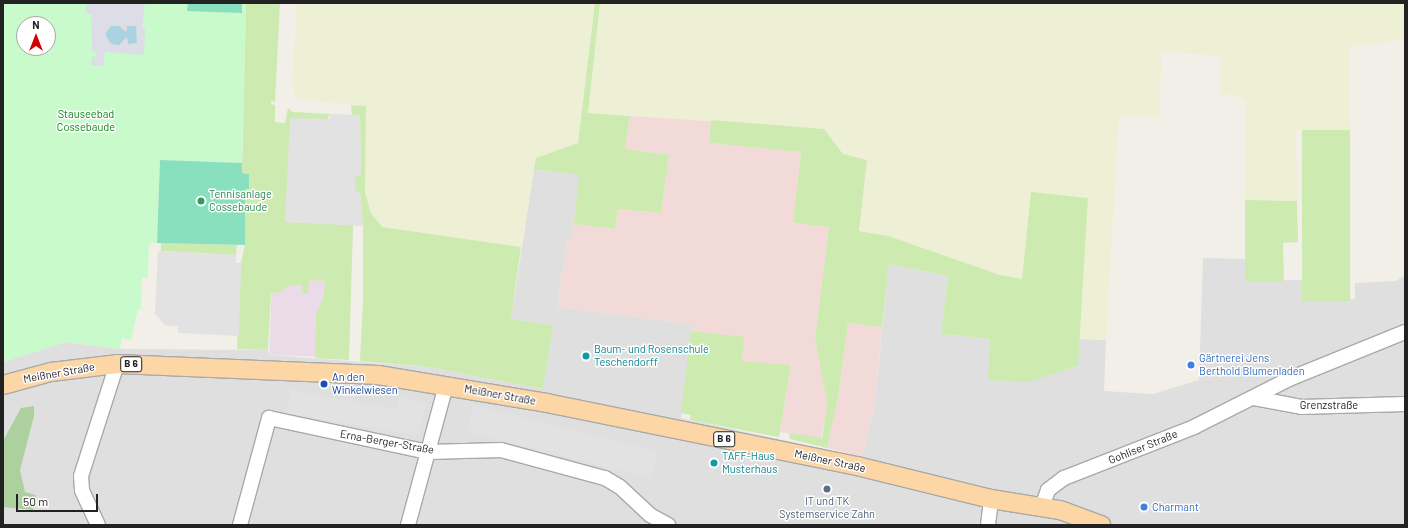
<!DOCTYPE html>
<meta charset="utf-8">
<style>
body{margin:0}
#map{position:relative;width:1408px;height:528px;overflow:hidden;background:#f2efe9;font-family:Barlow,sans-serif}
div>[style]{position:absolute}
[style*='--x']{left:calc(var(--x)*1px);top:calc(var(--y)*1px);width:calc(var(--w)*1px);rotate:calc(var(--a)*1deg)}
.residential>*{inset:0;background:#e0dfdf}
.commercial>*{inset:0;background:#f2dad9}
.industrial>*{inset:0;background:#ebdbe8;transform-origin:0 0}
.farmland>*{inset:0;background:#eef0d5}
.grass>*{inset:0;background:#cdebb0;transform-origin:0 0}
.forest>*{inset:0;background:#add19e}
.park>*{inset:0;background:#c8facc}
.pitch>*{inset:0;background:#88e0be}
.parking>*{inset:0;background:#e2e2e2;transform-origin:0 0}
.plaza>*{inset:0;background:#dddde8}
.water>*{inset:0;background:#aad3df}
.roads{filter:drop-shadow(1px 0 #a9a9a9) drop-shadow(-1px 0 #a9a9a9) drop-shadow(0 1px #a9a9a9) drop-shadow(0 -1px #a9a9a9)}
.minor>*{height:14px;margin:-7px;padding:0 7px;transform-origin:7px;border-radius:7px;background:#fff}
.major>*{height:18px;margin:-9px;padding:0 9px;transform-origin:9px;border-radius:9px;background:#fcd6a4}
.dots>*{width:11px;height:11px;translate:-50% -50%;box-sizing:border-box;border:2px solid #fff;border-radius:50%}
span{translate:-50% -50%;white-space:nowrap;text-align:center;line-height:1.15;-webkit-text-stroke:3px #fff;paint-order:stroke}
.shield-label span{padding:1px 3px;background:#fff;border:1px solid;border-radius:3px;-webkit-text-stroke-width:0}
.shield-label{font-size:10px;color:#222;font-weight:700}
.park-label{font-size:11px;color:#0c8416}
.leisure-label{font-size:11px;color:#27864d}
.left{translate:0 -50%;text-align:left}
.culture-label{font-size:11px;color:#0d838f}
.shop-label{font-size:11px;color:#366cbe}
.street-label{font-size:11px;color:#222}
.transit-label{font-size:11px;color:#164399}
.service-label{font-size:11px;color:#4e5e75}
.frame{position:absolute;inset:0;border:4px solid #222;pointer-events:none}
.north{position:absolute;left:16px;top:16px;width:40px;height:40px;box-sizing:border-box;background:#fff;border:1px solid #a7a7a7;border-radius:50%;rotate:0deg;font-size:11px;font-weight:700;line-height:16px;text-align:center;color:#222}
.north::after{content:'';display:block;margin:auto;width:14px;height:18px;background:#d40000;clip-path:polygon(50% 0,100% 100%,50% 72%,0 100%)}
.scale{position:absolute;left:16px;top:494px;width:82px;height:18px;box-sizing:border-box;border:2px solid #222;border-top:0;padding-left:5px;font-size:12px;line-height:14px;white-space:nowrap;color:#222;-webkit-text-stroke:3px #fff;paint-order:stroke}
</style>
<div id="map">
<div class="residential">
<div style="clip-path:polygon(534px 169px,580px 175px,572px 238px,568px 238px,557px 307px,692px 324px,681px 418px,862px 457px,874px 407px,889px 264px,948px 276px,941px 334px,990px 339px,1059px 372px,1078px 366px,1079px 339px,1106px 340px,1104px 391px,1153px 394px,1199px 380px,1203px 258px,1245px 259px,1245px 281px,1304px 280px,1304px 301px,1355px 299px,1355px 283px,1396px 281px,1405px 275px,1405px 525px,3px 525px,3px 362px,66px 342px,120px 349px,268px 350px,269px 355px,428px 367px,543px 389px,553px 325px,511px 319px)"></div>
</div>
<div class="commercial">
<div style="clip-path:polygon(630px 116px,711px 120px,709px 143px,801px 152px,793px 223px,829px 227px,815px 339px,827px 403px,821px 439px,780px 432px,791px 365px,742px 361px,743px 350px,721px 335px,691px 331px,692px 324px,557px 307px,568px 238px,572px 238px,574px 224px,615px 229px,618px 209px,661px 213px,669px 155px,625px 149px)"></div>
<div style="clip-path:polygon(848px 323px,882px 327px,874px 407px,862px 457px,827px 448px,838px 398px)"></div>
</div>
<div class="industrial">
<div style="left:274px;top:222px;width:79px;height:133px;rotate:2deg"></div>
</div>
<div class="farmland">
<div style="clip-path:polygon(297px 3px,595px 3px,578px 143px,536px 158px,521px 247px,382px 227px,371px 213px,365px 193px,366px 106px,304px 100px,296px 97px,292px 85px)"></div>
<div style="clip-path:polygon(600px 3px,1405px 3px,1405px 41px,1386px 41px,1386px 44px,1349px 45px,1350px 130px,1296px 130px,1297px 201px,1245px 200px,1245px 99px,1221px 93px,1220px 56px,1162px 52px,1159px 118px,1119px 115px,1106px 340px,1079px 339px,1088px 198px,1031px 193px,1022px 279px,1000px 275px,874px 233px,859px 231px,867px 160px,843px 154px,824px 129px,588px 113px)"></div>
</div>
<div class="grass">
<div style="clip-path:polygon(246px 3px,280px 3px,275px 102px,271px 101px,271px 104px,275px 105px,275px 122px,285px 123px,288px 108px,293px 112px,330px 114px,285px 222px,353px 225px,349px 360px,315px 358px,316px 315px,324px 295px,325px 281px,309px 280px,308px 294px,302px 294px,302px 285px,289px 285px,282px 292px,271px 293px,268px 350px,237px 349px,241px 263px,245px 245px,245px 189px,249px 189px,249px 174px,242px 173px)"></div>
<div style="clip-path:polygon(595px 3px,600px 3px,588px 113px,630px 116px,625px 149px,669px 155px,661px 213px,618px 209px,615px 229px,574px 224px,579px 175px,534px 169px,536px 158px,578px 143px)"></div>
<div style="clip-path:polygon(351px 105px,366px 106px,365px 193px,371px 213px,382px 227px,521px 247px,511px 319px,553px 325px,543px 389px,428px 367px,360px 361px,363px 300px,363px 226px,360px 192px,355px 192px,355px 175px,361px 175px,360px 115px,352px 115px)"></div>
<div style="clip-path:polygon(711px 120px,824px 129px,843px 154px,867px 160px,859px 231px,888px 236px,1000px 275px,1022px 279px,1031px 192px,1088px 198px,1078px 366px,1028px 382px,988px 380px,990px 339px,941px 334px,948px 276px,889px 264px,882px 327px,848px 323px,838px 398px,827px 448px,790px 439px,789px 433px,822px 438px,827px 403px,815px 339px,829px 227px,793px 223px,801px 152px,709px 143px)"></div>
<div style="left:1302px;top:130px;width:48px;height:171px"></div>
<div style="clip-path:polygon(1245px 200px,1297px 201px,1298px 242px,1283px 243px,1284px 281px,1245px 281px)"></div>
<div style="clip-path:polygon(161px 243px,237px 245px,236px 255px,161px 251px)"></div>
<div style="clip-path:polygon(691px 331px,744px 337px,742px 361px,791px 365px,779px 437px,690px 420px,691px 415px,681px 413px)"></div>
</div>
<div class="forest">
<div style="clip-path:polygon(34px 406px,34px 416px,20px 470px,25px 492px,36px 495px,33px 510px,3px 507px,3px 441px,21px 408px)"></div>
</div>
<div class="park">
<div style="clip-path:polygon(evenodd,4px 3px,246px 3px,242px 163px,160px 160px,157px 243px,149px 243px,148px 278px,142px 278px,141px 309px,138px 309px,131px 340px,122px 338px,120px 349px,66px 342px,3px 362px,4px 3px,24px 24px,48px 24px,48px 48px,24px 48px,24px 24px)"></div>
</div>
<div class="pitch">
<div style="clip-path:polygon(188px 3px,242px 3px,242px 13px,187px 11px)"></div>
<div style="clip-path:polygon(160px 160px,242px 163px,242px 173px,249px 174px,249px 189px,245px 189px,245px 245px,157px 243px)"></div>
</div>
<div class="parking">
<div style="clip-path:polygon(330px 114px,360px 115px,361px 175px,355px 176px,355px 191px,360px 192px,363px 226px,285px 222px,290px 118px,330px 119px)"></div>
<div style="clip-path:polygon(158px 251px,236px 255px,236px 263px,241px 263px,239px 336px,178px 333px,178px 326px,166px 326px,155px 314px)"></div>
<div style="clip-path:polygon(290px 390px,396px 409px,399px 398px,425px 402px,419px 436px,286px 413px)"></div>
<div style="left:474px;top:405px;width:189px;height:28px;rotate:14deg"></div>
</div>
<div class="plaza">
<div style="clip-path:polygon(87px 3px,145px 3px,142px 28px,145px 28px,144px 55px,105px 52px,103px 66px,91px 65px,92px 57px,96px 57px,97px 52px,92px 51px,91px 14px,86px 13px)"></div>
</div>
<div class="water">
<div style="clip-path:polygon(111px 26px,119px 26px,125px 31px,127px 31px,127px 26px,136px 26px,137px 43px,128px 44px,127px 37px,119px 45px,111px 44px,105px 34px)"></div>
</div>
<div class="roads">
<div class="minor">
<div style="--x:1254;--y:398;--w:48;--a:10.8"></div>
<div style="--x:1301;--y:407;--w:104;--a:-1.7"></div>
<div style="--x:1042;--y:506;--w:17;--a:-69"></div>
<div style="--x:1048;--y:490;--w:20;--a:-37"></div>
<div style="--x:1064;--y:478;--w:140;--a:-21.4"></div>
<div style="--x:1194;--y:427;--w:106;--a:-26.8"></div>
<div style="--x:1289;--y:379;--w:125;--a:-22.1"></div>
<div style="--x:98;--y:525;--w:38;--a:-115"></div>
<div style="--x:82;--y:490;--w:14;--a:-94"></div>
<div style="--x:81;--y:476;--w:118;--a:-72.2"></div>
<div style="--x:240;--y:525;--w:111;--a:-74.8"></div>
<div style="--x:269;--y:418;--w:163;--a:12.1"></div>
<div style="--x:428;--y:452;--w:73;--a:-1.6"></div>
<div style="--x:501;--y:450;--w:108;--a:15.1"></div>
<div style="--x:605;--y:478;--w:17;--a:31"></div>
<div style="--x:620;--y:487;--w:41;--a:43"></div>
<div style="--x:650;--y:515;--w:21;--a:29"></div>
<div style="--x:408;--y:525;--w:145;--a:-74.8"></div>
<div style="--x:988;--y:525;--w:26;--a:-83"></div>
</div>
<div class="major">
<div style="--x:3;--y:385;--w:50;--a:-15.2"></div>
<div style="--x:51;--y:372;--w:66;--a:-6.9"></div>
<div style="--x:117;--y:364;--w:261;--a:2.4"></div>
<div style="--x:378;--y:375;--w:171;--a:9.4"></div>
<div style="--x:547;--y:403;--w:316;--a:11.5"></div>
<div style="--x:857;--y:466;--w:138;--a:13.8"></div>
<div style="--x:991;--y:499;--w:70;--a:9.1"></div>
<div style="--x:1060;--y:510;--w:44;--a:20.1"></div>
</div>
</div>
<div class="dots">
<div style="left:201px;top:201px;background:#2e9e5b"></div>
<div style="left:586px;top:356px;background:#0f9aa8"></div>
<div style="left:1191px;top:365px;background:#3f7fe0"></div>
<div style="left:324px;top:384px;background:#1a4fb4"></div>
<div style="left:714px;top:463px;background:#0f9aa8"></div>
<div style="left:827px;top:489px;background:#5c6f8a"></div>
<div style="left:1144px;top:507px;background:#3f7fe0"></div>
</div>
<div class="shield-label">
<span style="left:131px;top:364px">B 6</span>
<span style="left:724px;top:439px">B 6</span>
</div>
<div class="park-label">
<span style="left:86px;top:121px">Stauseebad<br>Cossebaude</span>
</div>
<div class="leisure-label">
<span class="left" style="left:209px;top:201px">Tennisanlage<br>Cossebaude</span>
</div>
<div class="culture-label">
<span class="left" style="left:594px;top:356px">Baum- und Rosenschule<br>Teschendorff</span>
<span class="left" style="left:722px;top:463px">TAFF-Haus<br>Musterhaus</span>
</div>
<div class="shop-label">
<span class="left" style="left:1199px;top:365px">Gärtnerei Jens<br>Berthold Blumenladen</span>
<span class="left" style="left:1152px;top:507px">Charmant</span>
</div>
<div class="street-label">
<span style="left:59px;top:373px;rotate:-10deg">Meißner Straße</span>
<span style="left:500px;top:395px;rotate:10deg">Meißner Straße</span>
<span style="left:1329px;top:405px">Grenzstraße</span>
<span style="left:387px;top:442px;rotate:10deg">Erna-Berger-Straße</span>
<span style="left:1143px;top:447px;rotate:-22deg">Gohliser Straße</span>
<span style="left:830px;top:461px;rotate:12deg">Meißner Straße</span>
</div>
<div class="transit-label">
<span class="left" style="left:332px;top:384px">An den<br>Winkelwiesen</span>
</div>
<div class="service-label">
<span style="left:827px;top:508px">IT und TK<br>Systemservice Zahn</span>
</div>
<div class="frame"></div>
<div class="north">N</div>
<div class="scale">50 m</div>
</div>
